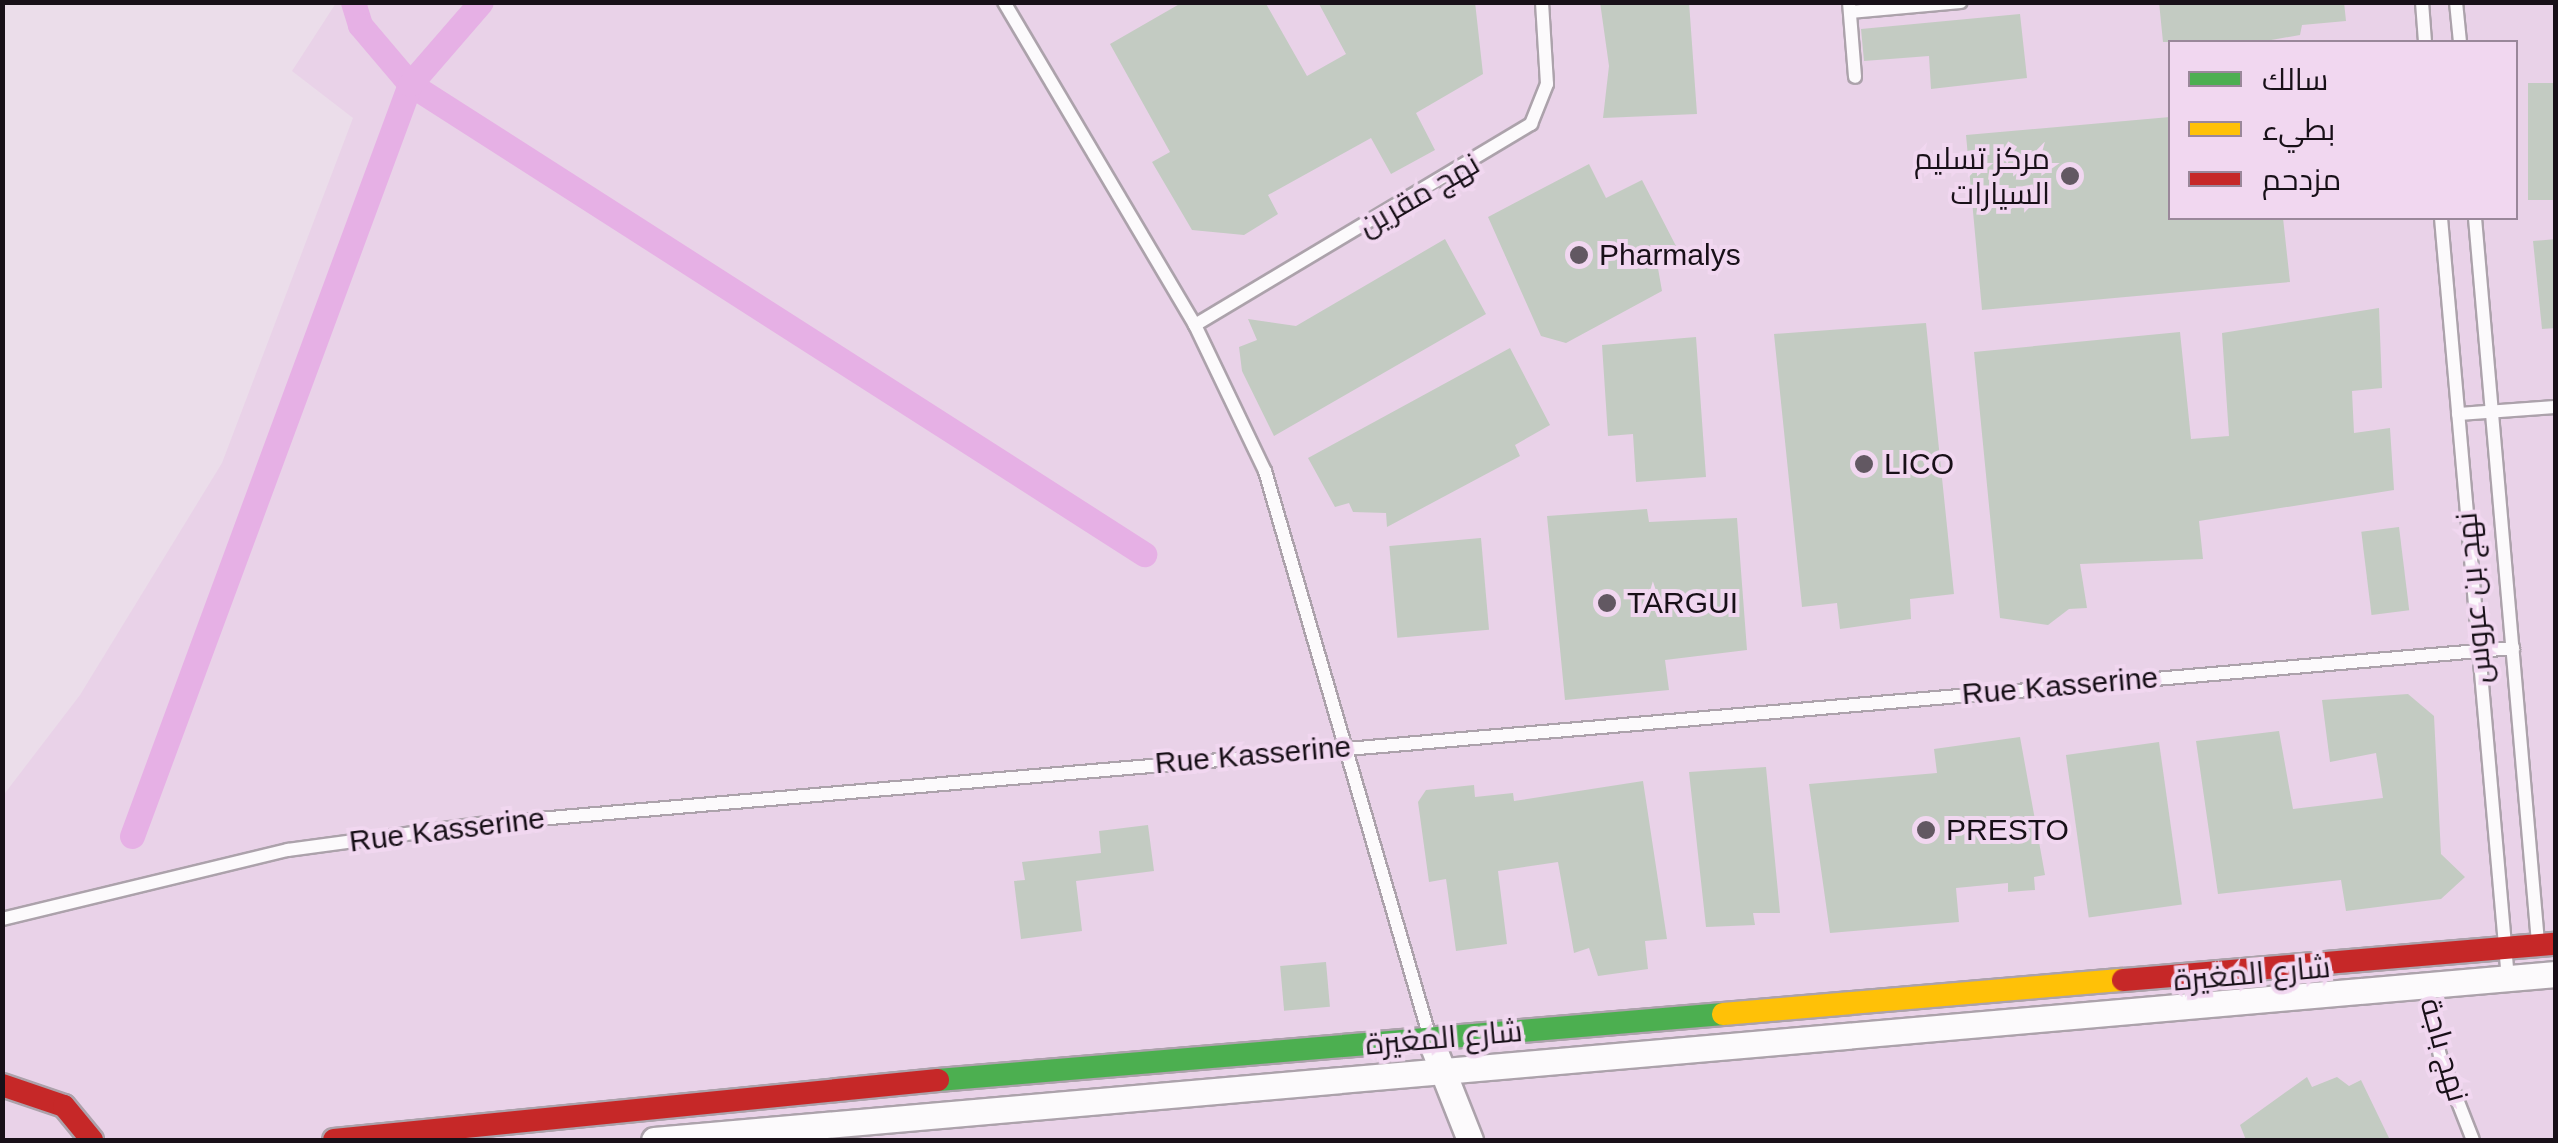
<!DOCTYPE html>
<meta charset="utf-8">
<style>
body{margin:0}
#map{position:relative;width:2558px;height:1143px;overflow:hidden;background:#ebddea;font-family:Helvetica,Cairo,sans-serif}
div>[style]{position:absolute}
[style*='--x']{left:calc(var(--x)*1px);top:calc(var(--y)*1px);width:calc(var(--w)*1px);rotate:calc(var(--a)*1deg)}
.built>*{inset:0;background:#e9d2e8}
.canal>*{height:25px;margin:-12.5px;padding:0 12.5px;transform-origin:12.5px;border-radius:12.5px;background:#e6b0e5}
.building>*{inset:0;background:#c3cbc2;transform-origin:0 0}
.roads{filter:drop-shadow(2px 0 #aca2ab) drop-shadow(-2px 0 #aca2ab) drop-shadow(0 2px #aca2ab) drop-shadow(0 -2px #aca2ab)}
.lane>*{height:12px;margin:-6px;padding:0 6px;transform-origin:6px;border-radius:6px;background:#fcfafc}
.street>*{height:25px;margin:-12.5px;padding:0 12.5px;transform-origin:12.5px;border-radius:12.5px;background:#fcfafc}
.fast>*{height:22px;margin:-11px;padding:0 11px;transform-origin:11px;border-radius:11px;background:#4caf50}
.slow>*{height:22px;margin:-11px;padding:0 11px;transform-origin:11px;border-radius:11px;background:#ffc107}
.jam>*{height:22px;margin:-11px;padding:0 11px;transform-origin:11px;border-radius:11px;background:#c62828}
.dots>*{width:28px;height:28px;translate:-50% -50%;box-sizing:border-box;border:5px solid #f1d7f0;border-radius:50%}
span{translate:-50% -50%;white-space:nowrap;text-align:center;line-height:1.15;-webkit-text-stroke:8px #f1d7f0;paint-order:stroke}
.poi-label{font-size:30px;color:#181018}
.right{translate:-100% -50%;text-align:right}
.left{translate:0 -50%;text-align:left}
.street-label{font-size:30px;color:#181018}
.frame{position:absolute;inset:0;border:5px solid #181018;pointer-events:none}
.legend{position:absolute;left:2168px;top:40px;width:350px;height:180px;box-sizing:border-box;background:#f1d7f0;border:2px solid #9a879a;margin:0;padding:12px 18px;list-style:none;font-size:30px;color:#181018}
.legend li{display:flex;align-items:center;gap:20px;height:50px}
.legend b{width:50px;border:2px solid #9a879a}
</style>
<div id="map">
<div class="built">
<div style="clip-path:polygon(evenodd,418px 2px,2555px 3px,2555px 1140px,3px 1140px,2px 797px,80px 695px,222px 463px,353px 118px,292px 71px,336px 3px,418px 2px,2170px 42px,2516px 42px,2516px 218px,2170px 218px,2170px 42px)"></div>
</div>
<div class="canal">
<div style="--x:353;--y:2;--w:24;--a:73"></div>
<div style="--x:360;--y:25;--w:77;--a:49.7"></div>
<div style="--x:410;--y:84;--w:872;--a:32.63"></div>
<div style="--x:132;--y:836;--w:802;--a:-69.71"></div>
<div style="--x:410;--y:84;--w:108;--a:-49.1"></div>
</div>
<div class="building">
<div style="clip-path:polygon(1183px 2px,1265px 2px,1307px 76px,1346px 54px,1318px 2px,1475px 2px,1483px 74px,1416px 113px,1435px 150px,1391px 174px,1371px 138px,1268px 195px,1278px 214px,1244px 235px,1192px 230px,1152px 162px,1170px 152px,1110px 44px)"></div>
<div style="clip-path:polygon(1600px 2px,1689px 2px,1697px 114px,1603px 118px,1609px 66px)"></div>
<div style="clip-path:polygon(2159px 2px,2344px 2px,2346px 21px,2302px 25px,2300px 35px,2260px 42px,2163px 42px)"></div>
<div style="clip-path:polygon(2020px 14px,2027px 78px,1931px 89px,1929px 56px,1864px 61px,1861px 29px)"></div>
<div style="left:2556px;top:83px;width:117px;height:28px;rotate:90deg"></div>
<div style="clip-path:polygon(2170px 117px,2170px 218px,2283px 218px,2290px 282px,1982px 310px,1966px 135px)"></div>
<div style="clip-path:polygon(1589px 164px,1606px 198px,1642px 180px,1676px 246px,1656px 257px,1662px 291px,1566px 343px,1541px 336px,1488px 217px)"></div>
<div style="clip-path:polygon(1445px 239px,1486px 314px,1274px 436px,1242px 371px,1239px 347px,1257px 340px,1248px 319px,1296px 326px)"></div>
<div style="clip-path:polygon(2556px 239px,2556px 328px,2542px 329px,2533px 241px)"></div>
<div style="clip-path:polygon(2379px 308px,2382px 388px,2352px 391px,2354px 433px,2390px 428px,2394px 490px,2199px 521px,2203px 559px,2080px 564px,2087px 608px,2069px 609px,2048px 625px,2000px 618px,1974px 352px,2180px 332px,2191px 439px,2229px 436px,2222px 333px)"></div>
<div style="clip-path:polygon(1926px 323px,1954px 594px,1910px 599px,1911px 619px,1840px 629px,1837px 603px,1802px 607px,1774px 334px)"></div>
<div style="clip-path:polygon(1696px 337px,1706px 477px,1636px 482px,1633px 434px,1608px 436px,1602px 345px)"></div>
<div style="clip-path:polygon(1510px 348px,1550px 425px,1515px 445px,1520px 456px,1387px 527px,1386px 513px,1353px 512px,1349px 503px,1335px 507px,1308px 458px)"></div>
<div style="clip-path:polygon(1647px 509px,1649px 522px,1737px 518px,1747px 650px,1665px 660px,1669px 690px,1565px 700px,1547px 516px)"></div>
<div style="left:2399px;top:527px;width:84px;height:38px;rotate:83deg"></div>
<div style="left:1481px;top:538px;width:92px;height:92px;rotate:85deg"></div>
<div style="clip-path:polygon(2408px 694px,2434px 716px,2441px 854px,2465px 877px,2441px 899px,2346px 911px,2341px 880px,2218px 894px,2196px 741px,2279px 731px,2293px 809px,2383px 798px,2376px 753px,2330px 762px,2322px 700px)"></div>
<div style="clip-path:polygon(2020px 737px,2045px 875px,2034px 877px,2035px 890px,2008px 892px,2008px 883px,1956px 888px,1959px 922px,1830px 933px,1809px 784px,1937px 773px,1934px 749px)"></div>
<div style="left:2159px;top:742px;width:164px;height:94px;rotate:82deg"></div>
<div style="clip-path:polygon(1766px 767px,1780px 913px,1753px 913px,1755px 925px,1706px 927px,1689px 772px)"></div>
<div style="clip-path:polygon(1643px 781px,1667px 939px,1645px 941px,1648px 969px,1598px 976px,1589px 948px,1574px 953px,1558px 862px,1498px 871px,1507px 944px,1456px 951px,1446px 879px,1429px 882px,1418px 802px,1426px 790px,1474px 785px,1475px 797px,1513px 793px,1514px 801px)"></div>
<div style="clip-path:polygon(1148px 825px,1154px 871px,1076px 881px,1082px 931px,1021px 939px,1014px 881px,1025px 880px,1022px 862px,1101px 853px,1099px 831px)"></div>
<div style="left:1326px;top:962px;width:45px;height:46px;rotate:85deg"></div>
<div style="clip-path:polygon(2307px 1077px,2312px 1087px,2337px 1077px,2349px 1086px,2361px 1080px,2390px 1140px,2246px 1140px,2240px 1125px)"></div>
</div>
<div class="roads">
<div class="lane">
<div style="--x:1004;--y:2;--w:375;--a:59.4"></div>
<div style="--x:1195;--y:325;--w:162;--a:64.4"></div>
<div style="--x:1265;--y:471;--w:591;--a:73.77"></div>
<div style="--x:1849;--y:2;--w:75;--a:85.4"></div>
<div style="--x:2422;--y:2;--w:40;--a:85.7"></div>
<div style="--x:2456;--y:2;--w:40;--a:84.3"></div>
<div style="--x:1850;--y:12;--w:111;--a:-5.1"></div>
<div style="--x:2441;--y:218;--w:764;--a:84.97"></div>
<div style="--x:2475;--y:218;--w:728;--a:85.03"></div>
<div style="--x:1195;--y:325;--w:392;--a:-30.9"></div>
<div style="--x:1531;--y:124;--w:43;--a:-68.2"></div>
<div style="--x:1547;--y:84;--w:82;--a:-93.5"></div>
<div style="--x:2458;--y:414;--w:98;--a:-4.1"></div>
<div style="--x:2;--y:919;--w:294;--a:-13.6"></div>
<div style="--x:288;--y:850;--w:195;--a:-7.7"></div>
<div style="--x:481;--y:824;--w:2040;--a:-4.95"></div>
<div style="--x:2425;--y:981;--w:76;--a:78.7"></div>
<div style="--x:2440;--y:1056;--w:90;--a:68.6"></div>
</div>
<div class="street">
<div style="--x:1430;--y:1039;--w:109;--a:68.4"></div>
<div style="--x:654;--y:1140;--w:1909;--a:-4.99"></div>
</div>
<div class="fast">
<div style="--x:938;--y:1080;--w:788;--a:-4.81"></div>
</div>
<div class="slow">
<div style="--x:1723;--y:1014;--w:401;--a:-4.9"></div>
</div>
<div class="jam">
<div style="--x:2123;--y:980;--w:434;--a:-4.8"></div>
<div style="--x:2;--y:1085;--w:65;--a:18.7"></div>
<div style="--x:64;--y:1106;--w:44;--a:50.5"></div>
<div style="--x:334;--y:1140;--w:607;--a:-5.67"></div>
</div>
</div>
<div class="dots">
<div style="left:2070px;top:176px;background:#625862"></div>
<div style="left:1579px;top:255px;background:#625862"></div>
<div style="left:1864px;top:464px;background:#625862"></div>
<div style="left:1607px;top:603px;background:#625862"></div>
<div style="left:1926px;top:830px;background:#625862"></div>
</div>
<div class="poi-label">
<span class="right" style="left:2050px;top:176px">مركز تسليم<br>السيارات</span>
<span class="left" style="left:1599px;top:255px">Pharmalys</span>
<span class="left" style="left:1884px;top:464px">LICO</span>
<span class="left" style="left:1627px;top:603px">TARGUI</span>
<span class="left" style="left:1946px;top:830px">PRESTO</span>
</div>
<div class="street-label">
<span style="left:1419px;top:195px;rotate:-30deg">نهج مقرين</span>
<span style="left:2474px;top:598px;rotate:-95deg">نهج بن عروس</span>
<span style="left:2060px;top:686px;rotate:-5deg">Rue Kasserine</span>
<span style="left:1253px;top:755px;rotate:-5deg">Rue Kasserine</span>
<span style="left:447px;top:830px;rotate:-7deg">Rue Kasserine</span>
<span style="left:2252px;top:974px;rotate:-5deg">شارع المغيرة</span>
<span style="left:1444px;top:1038px;rotate:-5deg">شارع المغيرة</span>
<span style="left:2444px;top:1050px;rotate:74deg">نهج باجة</span>
</div>
<div class="frame"></div>
<ul class="legend">
<li><b style="height:12px;background:#4caf50"></b>سالك</li>
<li><b style="height:12px;background:#ffc107"></b>بطيء</li>
<li><b style="height:12px;background:#c62828"></b>مزدحم</li>
</ul>
</div>
